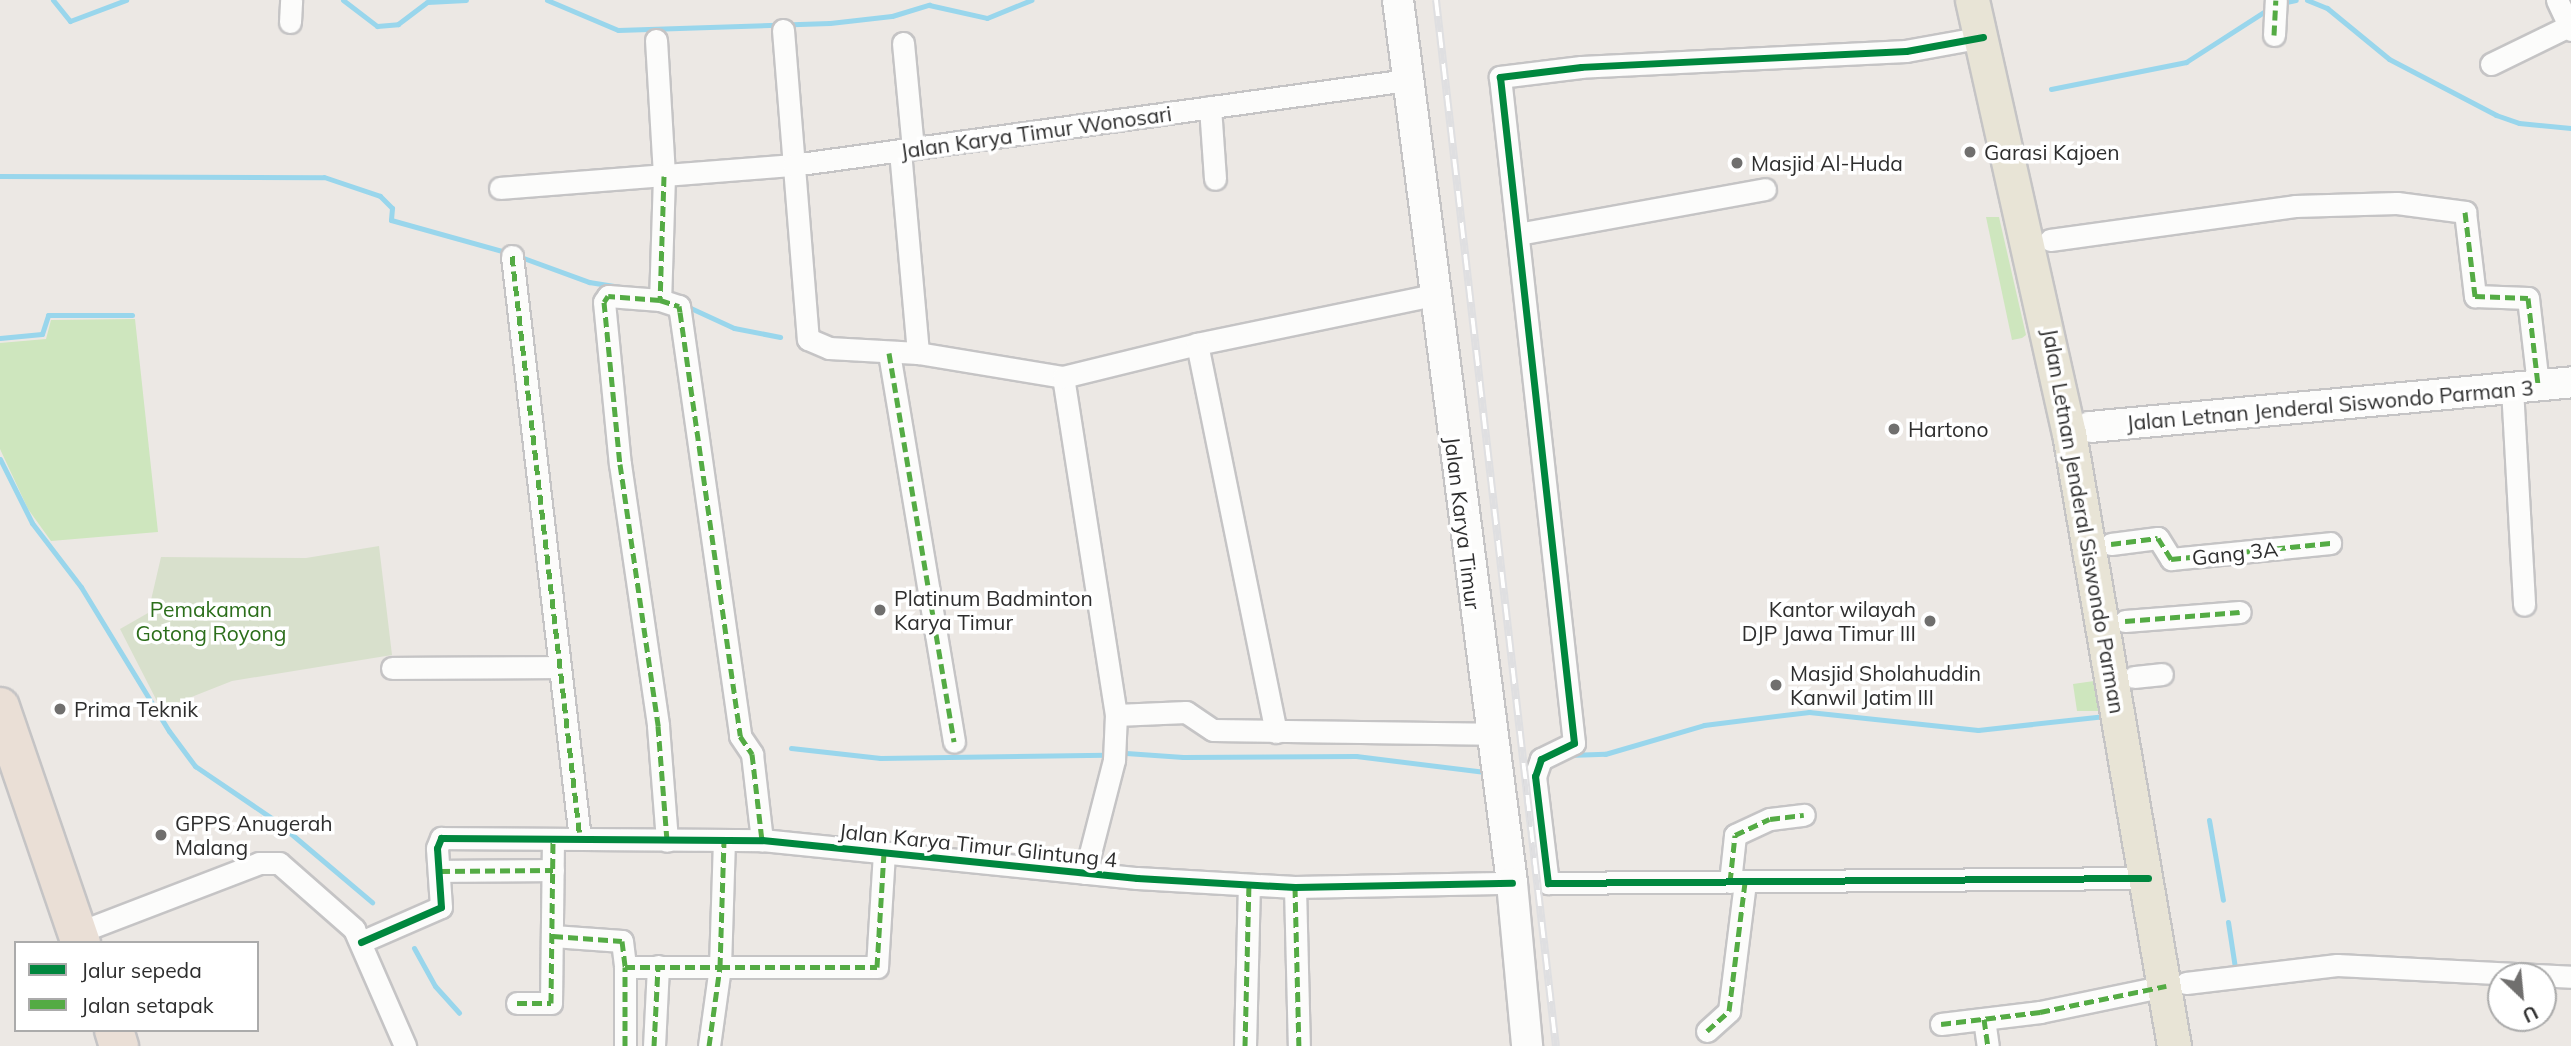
<!DOCTYPE html>
<style>
body{margin:0}
#map{position:relative;width:2571px;height:1046px;overflow:hidden;background:#ece8e4;font-family:Mulish,sans-serif}
div>[style]{position:absolute}
[style*='--x']{left:calc(var(--x)*1px);top:calc(var(--y)*1px);width:calc(var(--w)*1px);rotate:calc(var(--a)*1deg)}
.green>*{inset:0;background:#cee6be}
.cemetery>*{inset:0;background:#d8e0cc}
.stream>*{height:5px;margin:-2.5px;padding:0 2.5px;transform-origin:2.5px;border-radius:2.5px;background:#99d6ec}
.roads{filter:drop-shadow(2px 0 #c5c4c5) drop-shadow(-2px 0 #c5c4c5) drop-shadow(0 2px #c5c4c5) drop-shadow(0 -2px #c5c4c5)}
.street>*{height:21px;margin:-10.5px;padding:0 10.5px;transform-origin:10.5px;border-radius:10.5px;background:#fcfcfb}
.secondary>*{height:30px;margin:-15px;padding:0 15px;transform-origin:15px;border-radius:15px;background:#fcfcfb}
.primary>*{height:33px;margin:-16.5px;padding:0 16.5px;transform-origin:16.5px;border-radius:16.5px;background:#e8e4d6}
.highway>*{height:38px;margin:-19px;padding:0 19px;transform-origin:19px;border-radius:19px;background:#eadfd6}
.rail>*{height:8px;margin-top:-4px;transform-origin:0;background:repeating-linear-gradient(90deg,#fff 0 16px,#dfdfe1 0 32px);box-sizing:border-box;border-block:2px solid #dfdfe1}
.quiet>*{height:5px;margin-top:-2.5px;transform-origin:0;background:repeating-linear-gradient(90deg,#54ab44 0 10px,transparent 0 15px)}
.cycleway>*{height:7px;margin:-3.5px;padding:0 3.5px;transform-origin:3.5px;border-radius:3.5px;background:#00873e}
.dots>*{width:19px;height:19px;translate:-50% -50%;box-sizing:border-box;border:4px solid #fff;border-radius:50%}
span{translate:-50% -50%;white-space:nowrap;text-align:center;line-height:1.15;-webkit-text-stroke:7px #fff;paint-order:stroke}
.street-label{font-size:21px;color:#2e2e2e}
.poi-label{font-size:21px;color:#2e2e2e}
.left{translate:0 -50%;text-align:left}
.right{translate:-100% -50%;text-align:right}
.park-label{font-size:21px;color:#2c6e1b}
.legend{position:absolute;left:14px;top:941px;width:245px;height:91px;box-sizing:border-box;background:#fff;border:2px solid #ababab;margin:0;padding:9px 12px;list-style:none;font-size:21px;color:#2e2e2e}
.legend li{display:flex;align-items:center;gap:14px;height:35px}
.legend b{width:35px;border:2px solid #ababab}
.north{position:absolute;left:2487px;top:962px;width:70px;height:70px;box-sizing:border-box;background:#fff;border:2px solid #ababab;border-radius:50%;rotate:154deg;font-size:19px;font-weight:700;line-height:28px;text-align:center;color:#2e2e2e}
.north::after{content:'';display:block;margin:auto;width:24px;height:32px;background:#706f6e;clip-path:polygon(50% 0,100% 100%,50% 72%,0 100%)}
</style>
<div id="map">
<div class="green">
<div style="clip-path:polygon(1986px 217px,1999px 217px,2026px 335px,2022px 338px,2012px 340px)"></div>
<div style="clip-path:polygon(135px 319px,158px 532px,51px 541px,28px 509px,0 449px,0 343px,46px 339px,51px 320px)"></div>
<div style="clip-path:polygon(2101px 680px,2106px 711px,2077px 711px,2073px 684px)"></div>
</div>
<div class="cemetery">
<div style="clip-path:polygon(379px 546px,392px 655px,232px 681px,161px 709px,120px 629px,148px 613px,161px 557px,306px 558px)"></div>
</div>
<div class="stream">
<div style="--x:53;--y:0;--w:27;--a:51"></div>
<div style="--x:70;--y:21;--w:60;--a:-20.6"></div>
<div style="--x:343;--y:0;--w:43;--a:37.4"></div>
<div style="--x:377;--y:26;--w:21;--a:-5"></div>
<div style="--x:398;--y:24;--w:36;--a:-37"></div>
<div style="--x:427;--y:2;--w:39;--a:-3"></div>
<div style="--x:547;--y:0;--w:77;--a:22.9"></div>
<div style="--x:618;--y:30;--w:212;--a:-1.9"></div>
<div style="--x:830;--y:23;--w:62;--a:-6.4"></div>
<div style="--x:892;--y:16;--w:39;--a:-17"></div>
<div style="--x:929;--y:5;--w:59;--a:12.6"></div>
<div style="--x:987;--y:18;--w:48;--a:-22.2"></div>
<div style="--x:2307;--y:0;--w:22;--a:22"></div>
<div style="--x:2327;--y:8;--w:80;--a:39.4"></div>
<div style="--x:2389;--y:59;--w:121;--a:27.6"></div>
<div style="--x:2496;--y:115;--w:24;--a:19"></div>
<div style="--x:2519;--y:123;--w:52;--a:5.5"></div>
<div style="--x:2282;--y:3;--w:14;--a:-12"></div>
<div style="--x:2051;--y:89;--w:138;--a:-11.3"></div>
<div style="--x:2186;--y:62;--w:100;--a:-32.7"></div>
<div style="--x:0;--y:176;--w:324;--a:0.2"></div>
<div style="--x:324;--y:177;--w:59;--a:18.7"></div>
<div style="--x:380;--y:196;--w:17;--a:45"></div>
<div style="--x:392;--y:208;--w:12;--a:95"></div>
<div style="--x:391;--y:220;--w:123;--a:15.6"></div>
<div style="--x:518;--y:256;--w:76;--a:20.1"></div>
<div style="--x:589;--y:282;--w:30;--a:9"></div>
<div style="--x:684;--y:305;--w:55;--a:24.7"></div>
<div style="--x:734;--y:328;--w:47;--a:11.1"></div>
<div style="--x:0;--y:338;--w:42;--a:-5.4"></div>
<div style="--x:42;--y:334;--w:20;--a:-72"></div>
<div style="--x:48;--y:315;--w:84;--a:0"></div>
<div style="--x:0;--y:459;--w:72;--a:63.4"></div>
<div style="--x:32;--y:523;--w:81;--a:52.6"></div>
<div style="--x:81;--y:587;--w:169;--a:58.6"></div>
<div style="--x:169;--y:731;--w:44;--a:53.4"></div>
<div style="--x:195;--y:766;--w:98;--a:34.2"></div>
<div style="--x:276;--y:821;--w:126;--a:40.2"></div>
<div style="--x:791;--y:748;--w:90;--a:6.4"></div>
<div style="--x:880;--y:758;--w:226;--a:-0.8"></div>
<div style="--x:1126;--y:753;--w:57;--a:4"></div>
<div style="--x:1183;--y:757;--w:173;--a:-0.3"></div>
<div style="--x:1356;--y:756;--w:130;--a:7.1"></div>
<div style="--x:1569;--y:755;--w:36;--a:-2"></div>
<div style="--x:1605;--y:754;--w:103;--a:-16.3"></div>
<div style="--x:1704;--y:725;--w:106;--a:-7.1"></div>
<div style="--x:1809;--y:712;--w:170;--a:6.1"></div>
<div style="--x:1978;--y:730;--w:128;--a:-6.3"></div>
<div style="--x:2209;--y:820;--w:81;--a:80.1"></div>
<div style="--x:2228;--y:922;--w:47;--a:81.3"></div>
<div style="--x:414;--y:948;--w:43;--a:61.1"></div>
<div style="--x:435;--y:986;--w:36;--a:48"></div>
</div>
<div class="roads">
<div class="street">
<div style="--x:2557;--y:0;--w:33;--a:65"></div>
<div style="--x:290;--y:22;--w:22;--a:-87"></div>
<div style="--x:783;--y:30;--w:310;--a:85.4"></div>
<div style="--x:808;--y:339;--w:23;--a:23"></div>
<div style="--x:829;--y:348;--w:89;--a:3.2"></div>
<div style="--x:918;--y:353;--w:147;--a:9.4"></div>
<div style="--x:2274;--y:35;--w:35;--a:-87"></div>
<div style="--x:1983;--y:37;--w:78;--a:169.7"></div>
<div style="--x:1906;--y:51;--w:325;--a:177.2"></div>
<div style="--x:1581;--y:67;--w:82;--a:173"></div>
<div style="--x:1500;--y:77;--w:670;--a:83.66"></div>
<div style="--x:1574;--y:743;--w:37;--a:154"></div>
<div style="--x:1541;--y:759;--w:18;--a:109"></div>
<div style="--x:1535;--y:776;--w:108;--a:83.1"></div>
<div style="--x:1548;--y:883;--w:600;--a:-0.48"></div>
<div style="--x:656;--y:40;--w:136;--a:86.6"></div>
<div style="--x:664;--y:176;--w:124;--a:91.8"></div>
<div style="--x:660;--y:300;--w:20;--a:18"></div>
<div style="--x:679;--y:306;--w:6;--a:81"></div>
<div style="--x:680;--y:312;--w:428;--a:81.9"></div>
<div style="--x:740;--y:736;--w:22;--a:56"></div>
<div style="--x:752;--y:754;--w:87;--a:83.4"></div>
<div style="--x:903;--y:43;--w:106;--a:84.6"></div>
<div style="--x:2491;--y:64;--w:87;--a:-26"></div>
<div style="--x:1210;--y:107;--w:72;--a:86"></div>
<div style="--x:900;--y:151;--w:203;--a:84.9"></div>
<div style="--x:500;--y:188;--w:294;--a:-4.5"></div>
<div style="--x:793;--y:165;--w:620;--a:-7.88"></div>
<div style="--x:1518;--y:234;--w:251;--a:-10.3"></div>
<div style="--x:2050;--y:240;--w:247;--a:-7.9"></div>
<div style="--x:2295;--y:206;--w:102;--a:-1.7"></div>
<div style="--x:2397;--y:203;--w:69;--a:7.5"></div>
<div style="--x:2465;--y:212;--w:85;--a:83.2"></div>
<div style="--x:2475;--y:296;--w:53;--a:2.2"></div>
<div style="--x:2528;--y:298;--w:88;--a:83.4"></div>
<div style="--x:512;--y:256;--w:586;--a:83.34"></div>
<div style="--x:660;--y:300;--w:52;--a:-175.6"></div>
<div style="--x:608;--y:296;--w:7;--a:124"></div>
<div style="--x:604;--y:302;--w:163;--a:84.4"></div>
<div style="--x:620;--y:464;--w:265;--a:81.7"></div>
<div style="--x:658;--y:726;--w:115;--a:85.5"></div>
<div style="--x:1197;--y:344;--w:242;--a:-11.7"></div>
<div style="--x:889;--y:353;--w:394;--a:80.5"></div>
<div style="--x:2512;--y:388;--w:217;--a:86.8"></div>
<div style="--x:2111;--y:544;--w:47;--a:-7.3"></div>
<div style="--x:2158;--y:538;--w:25;--a:58"></div>
<div style="--x:2171;--y:559;--w:160;--a:-5.7"></div>
<div style="--x:2125;--y:621;--w:115;--a:-4.5"></div>
<div style="--x:392;--y:668;--w:168;--a:-0.3"></div>
<div style="--x:2134;--y:677;--w:28;--a:-6"></div>
<div style="--x:1116;--y:715;--w:342;--a:-98.9"></div>
<div style="--x:1063;--y:377;--w:138;--a:-13.8"></div>
<div style="--x:1197;--y:344;--w:396;--a:78.5"></div>
<div style="--x:440;--y:871;--w:113;--a:-0.5"></div>
<div style="--x:1085;--y:873;--w:117;--a:-75.6"></div>
<div style="--x:1114;--y:760;--w:45;--a:-87.5"></div>
<div style="--x:1116;--y:715;--w:70;--a:-2.5"></div>
<div style="--x:1186;--y:712;--w:32;--a:34"></div>
<div style="--x:1213;--y:730;--w:277;--a:0.8"></div>
<div style="--x:1730;--y:882;--w:47;--a:-83.9"></div>
<div style="--x:1735;--y:835;--w:38;--a:-25"></div>
<div style="--x:1770;--y:819;--w:34;--a:-7"></div>
<div style="--x:1295;--y:887;--w:159;--a:88.6"></div>
<div style="--x:77;--y:933;--w:195;--a:-21"></div>
<div style="--x:259;--y:863;--w:20;--a:0"></div>
<div style="--x:279;--y:863;--w:100;--a:41.3"></div>
<div style="--x:354;--y:929;--w:128;--a:66.4"></div>
<div style="--x:553;--y:936;--w:69;--a:4.1"></div>
<div style="--x:622;--y:941;--w:26;--a:83"></div>
<div style="--x:361;--y:942;--w:87;--a:-23.6"></div>
<div style="--x:441;--y:907;--w:59;--a:-93.9"></div>
<div style="--x:437;--y:848;--w:11;--a:-68"></div>
<div style="--x:441;--y:838;--w:321;--a:0.4"></div>
<div style="--x:762;--y:840;--w:377;--a:5.8"></div>
<div style="--x:1137;--y:878;--w:158;--a:3.3"></div>
<div style="--x:1295;--y:887;--w:217;--a:-1.1"></div>
<div style="--x:2186;--y:983;--w:152;--a:-6.8"></div>
<div style="--x:2337;--y:965;--w:234;--a:2.9"></div>
<div style="--x:517;--y:1003;--w:34;--a:0"></div>
<div style="--x:551;--y:1003;--w:164;--a:-89.3"></div>
<div style="--x:1984;--y:1019;--w:27;--a:82"></div>
<div style="--x:1941;--y:1024;--w:100;--a:-6.9"></div>
<div style="--x:2040;--y:1012;--w:129;--a:-11.7"></div>
<div style="--x:1707;--y:1031;--w:30;--a:-42"></div>
<div style="--x:1729;--y:1011;--w:130;--a:-82.9"></div>
<div style="--x:625;--y:1046;--w:79;--a:-90"></div>
<div style="--x:625;--y:967;--w:95;--a:0"></div>
<div style="--x:720;--y:967;--w:127;--a:-88.2"></div>
<div style="--x:654;--y:1046;--w:80;--a:-87.1"></div>
<div style="--x:709;--y:1046;--w:80;--a:-82.1"></div>
<div style="--x:720;--y:967;--w:157;--a:0"></div>
<div style="--x:877;--y:967;--w:113;--a:-86.5"></div>
<div style="--x:1245;--y:1046;--w:161;--a:-88.6"></div>
</div>
<div class="secondary">
<div style="--x:1398;--y:0;--w:890;--a:82.64"></div>
<div style="--x:1512;--y:883;--w:164;--a:84.7"></div>
<div style="--x:2090;--y:427;--w:483;--a:-5.3"></div>
</div>
<div class="primary">
<div style="--x:1972;--y:0;--w:444;--a:77.4"></div>
<div style="--x:2069;--y:433;--w:622;--a:80.28"></div>
</div>
<div class="highway">
<div style="--x:0;--y:707;--w:250;--a:71.1"></div>
<div style="--x:114;--y:1030;--w:17;--a:73"></div>
</div>
</div>
<div class="rail">
<div style="--x:1436;--y:0;--w:1053;--a:83.46"></div>
</div>
<div class="quiet">
<div style="--x:2274;--y:35;--w:35;--a:-87"></div>
<div style="--x:664;--y:176;--w:124;--a:91.8"></div>
<div style="--x:660;--y:300;--w:20;--a:18"></div>
<div style="--x:679;--y:306;--w:6;--a:81"></div>
<div style="--x:680;--y:312;--w:428;--a:81.9"></div>
<div style="--x:740;--y:736;--w:22;--a:56"></div>
<div style="--x:752;--y:754;--w:87;--a:83.4"></div>
<div style="--x:2465;--y:212;--w:85;--a:83.2"></div>
<div style="--x:2475;--y:296;--w:53;--a:2.2"></div>
<div style="--x:2528;--y:298;--w:88;--a:83.4"></div>
<div style="--x:512;--y:256;--w:586;--a:83.34"></div>
<div style="--x:660;--y:300;--w:52;--a:-175.6"></div>
<div style="--x:608;--y:296;--w:7;--a:124"></div>
<div style="--x:604;--y:302;--w:163;--a:84.4"></div>
<div style="--x:620;--y:464;--w:265;--a:81.7"></div>
<div style="--x:658;--y:726;--w:115;--a:85.5"></div>
<div style="--x:889;--y:353;--w:394;--a:80.5"></div>
<div style="--x:2111;--y:544;--w:47;--a:-7.3"></div>
<div style="--x:2158;--y:538;--w:25;--a:58"></div>
<div style="--x:2171;--y:559;--w:160;--a:-5.7"></div>
<div style="--x:2125;--y:621;--w:115;--a:-4.5"></div>
<div style="--x:440;--y:871;--w:113;--a:-0.5"></div>
<div style="--x:1730;--y:882;--w:47;--a:-83.9"></div>
<div style="--x:1735;--y:835;--w:38;--a:-25"></div>
<div style="--x:1770;--y:819;--w:34;--a:-7"></div>
<div style="--x:1295;--y:887;--w:159;--a:88.6"></div>
<div style="--x:553;--y:936;--w:69;--a:4.1"></div>
<div style="--x:622;--y:941;--w:26;--a:83"></div>
<div style="--x:517;--y:1003;--w:34;--a:0"></div>
<div style="--x:551;--y:1003;--w:164;--a:-89.3"></div>
<div style="--x:1984;--y:1019;--w:27;--a:82"></div>
<div style="--x:1941;--y:1024;--w:100;--a:-6.9"></div>
<div style="--x:2040;--y:1012;--w:129;--a:-11.7"></div>
<div style="--x:1707;--y:1031;--w:30;--a:-42"></div>
<div style="--x:1729;--y:1011;--w:130;--a:-82.9"></div>
<div style="--x:625;--y:1046;--w:79;--a:-90"></div>
<div style="--x:625;--y:967;--w:95;--a:0"></div>
<div style="--x:720;--y:967;--w:127;--a:-88.2"></div>
<div style="--x:654;--y:1046;--w:80;--a:-87.1"></div>
<div style="--x:709;--y:1046;--w:80;--a:-82.1"></div>
<div style="--x:720;--y:967;--w:157;--a:0"></div>
<div style="--x:877;--y:967;--w:113;--a:-86.5"></div>
<div style="--x:1245;--y:1046;--w:161;--a:-88.6"></div>
</div>
<div class="cycleway">
<div style="--x:1983;--y:37;--w:78;--a:169.7"></div>
<div style="--x:1906;--y:51;--w:325;--a:177.2"></div>
<div style="--x:1581;--y:67;--w:82;--a:173"></div>
<div style="--x:1500;--y:77;--w:670;--a:83.66"></div>
<div style="--x:1574;--y:743;--w:37;--a:154"></div>
<div style="--x:1541;--y:759;--w:18;--a:109"></div>
<div style="--x:1535;--y:776;--w:108;--a:83.1"></div>
<div style="--x:1548;--y:883;--w:600;--a:-0.48"></div>
<div style="--x:361;--y:942;--w:87;--a:-23.6"></div>
<div style="--x:441;--y:907;--w:59;--a:-93.9"></div>
<div style="--x:437;--y:848;--w:11;--a:-68"></div>
<div style="--x:441;--y:838;--w:321;--a:0.4"></div>
<div style="--x:762;--y:840;--w:377;--a:5.8"></div>
<div style="--x:1137;--y:878;--w:158;--a:3.3"></div>
<div style="--x:1295;--y:887;--w:217;--a:-1.1"></div>
</div>
<div class="dots">
<div style="left:1970px;top:152px;background:#706f6e"></div>
<div style="left:1737px;top:163px;background:#706f6e"></div>
<div style="left:1894px;top:429px;background:#706f6e"></div>
<div style="left:880px;top:610px;background:#706f6e"></div>
<div style="left:1930px;top:621px;background:#706f6e"></div>
<div style="left:1776px;top:685px;background:#706f6e"></div>
<div style="left:60px;top:709px;background:#706f6e"></div>
<div style="left:161px;top:835px;background:#706f6e"></div>
</div>
<div class="street-label">
<span style="left:1036px;top:132px;rotate:-8deg">Jalan Karya Timur Wonosari</span>
<span style="left:2330px;top:405px;rotate:-5deg">Jalan Letnan Jenderal Siswondo Parman 3</span>
<span style="left:2084px;top:521px;rotate:80deg">Jalan Letnan Jenderal Siswondo Parman</span>
<span style="left:1463px;top:523px;rotate:83deg">Jalan Karya Timur</span>
<span style="left:2235px;top:553px;rotate:-6deg">Gang 3A</span>
<span style="left:978px;top:845px;rotate:6deg">Jalan Karya Timur Glintung 4</span>
</div>
<div class="poi-label">
<span class="left" style="left:1984px;top:152px">Garasi Kajoen</span>
<span class="left" style="left:1751px;top:163px">Masjid Al-Huda</span>
<span class="left" style="left:1908px;top:429px">Hartono</span>
<span class="left" style="left:894px;top:610px">Platinum Badminton<br>Karya Timur</span>
<span class="right" style="left:1916px;top:621px">Kantor wilayah<br>DJP Jawa Timur III</span>
<span class="left" style="left:1790px;top:685px">Masjid Sholahuddin<br>Kanwil Jatim III</span>
<span class="left" style="left:74px;top:709px">Prima Teknik</span>
<span class="left" style="left:175px;top:835px">GPPS Anugerah<br>Malang</span>
</div>
<div class="park-label">
<span style="left:211px;top:621px">Pemakaman<br>Gotong Royong</span>
</div>
<ul class="legend">
<li><b style="height:9px;background:#00873e"></b>Jalur sepeda</li>
<li><b style="height:9px;background:#54ab44"></b>Jalan setapak</li>
</ul>
<div class="north">U</div>
</div>
